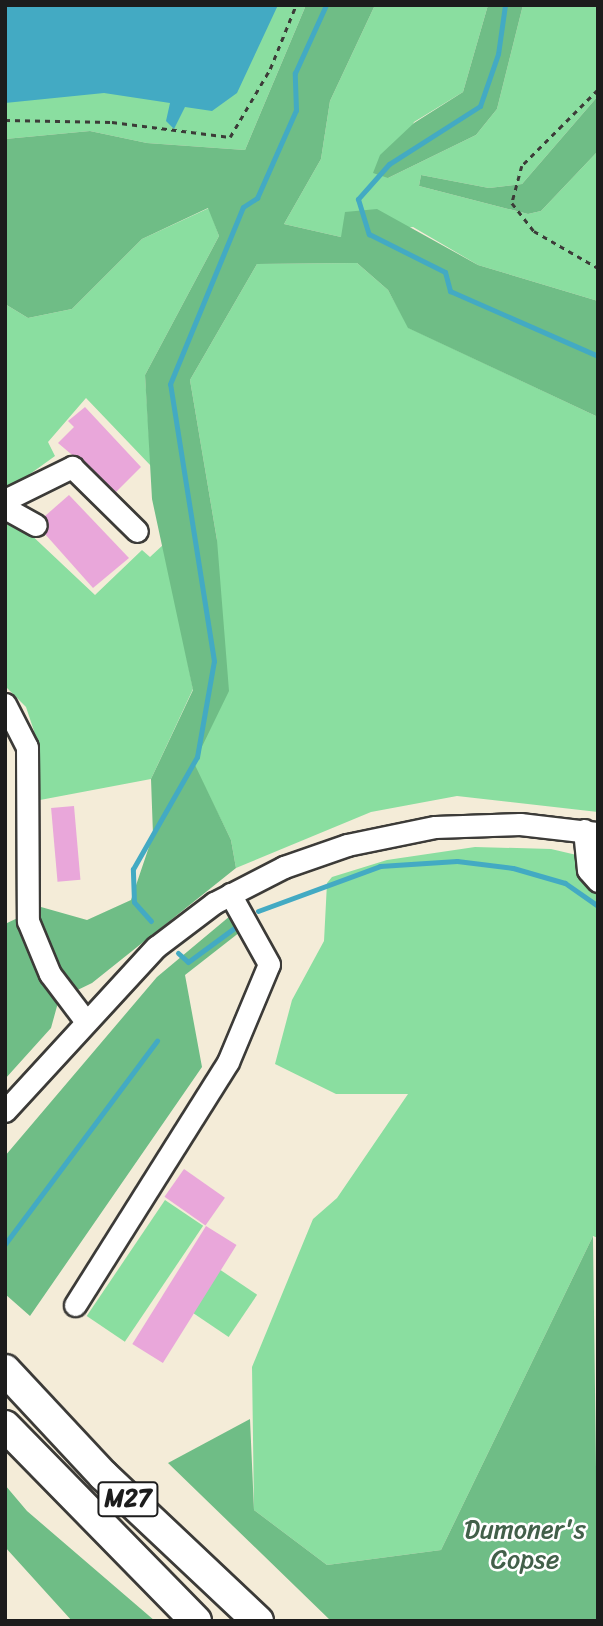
<!DOCTYPE html>
<style>
body{margin:0}
#map{position:relative;width:603px;height:1626px;overflow:hidden;background:#f4ecd8;font-family:Sriracha,sans-serif}
div>[style]{position:absolute}
[style*='--x']{left:calc(var(--x)*1px);top:calc(var(--y)*1px);width:calc(var(--w)*1px);rotate:calc(var(--a)*1deg)}
.green>*{inset:0;background:#8adea0;transform-origin:0 0}
.forest>*{inset:0;background:#6fbd86}
.water>*{inset:0;background:#43aac3}
.stream>*{height:5px;margin:-2.5px;padding:0 2.5px;transform-origin:2.5px;border-radius:2.5px;background:#43aac3}
.building>*{inset:0;background:#e9a7da;transform-origin:0 0}
.path>*{height:2.5px;margin-top:-1.25px;transform-origin:0;background:repeating-linear-gradient(90deg,#3c3b38 0 5px,transparent 0 10px)}
.roads{filter:drop-shadow(2px 0 #3c3b38) drop-shadow(-2px 0 #3c3b38) drop-shadow(0 2px #3c3b38) drop-shadow(0 -2px #3c3b38)}
.minor>*{height:21px;margin:-10.5px;padding:0 10.5px;transform-origin:10.5px;border-radius:10.5px;background:#fff}
.highway>*{height:30px;margin:-15px;padding:0 15px;transform-origin:15px;border-radius:15px;background:#fff}
span{translate:-50% -50%;white-space:nowrap;text-align:center;line-height:1.15;-webkit-text-stroke:5px #fff;paint-order:stroke}
.shield-label span{padding:2px 5px;background:#fff;border:2px solid;border-radius:5px;-webkit-text-stroke-width:0}
.shield-label{font-size:24px;color:#1c1c1c;font-weight:700}
.park-label{font-size:26px;color:#42604a}
.frame{position:absolute;inset:0;border:7px solid #1c1c1c;pointer-events:none}
</style>
<div id="map">
<div class="green">
<div style="clip-path:polygon(5px 5px,306px 5px,245px 150px,147px 143px,90px 131px,5px 139px)"></div>
<div style="clip-path:polygon(375px 5px,488px 5px,463px 92px,414px 122px,388px 178px,476px 135px,497px 109px,523px 5px,598px 5px,598px 96px,522px 184px,489px 188px,421px 175px,419px 186px,528px 214px,541px 211px,598px 151px,598px 301px,478px 265px,413px 227px,341px 237px,284px 224px,321px 159px,330px 101px)"></div>
<div style="clip-path:polygon(209px 208px,219px 236px,145px 375px,151px 466px,86px 398px,48px 442px,55px 456px,5px 492px,5px 304px,28px 318px,72px 309px,142px 239px)"></div>
<div style="clip-path:polygon(357px 263px,388px 290px,409px 328px,598px 417px,598px 812px,457px 796px,371px 812px,236px 868px,231px 840px,193px 763px,217px 540px,190px 380px,257px 264px)"></div>
<div style="clip-path:polygon(5px 524px,26px 530px,95px 595px,142px 550px,150px 557px,164px 544px,193px 689px,151px 779px,40px 800px,34px 731px,26px 707px,5px 686px)"></div>
<div style="clip-path:polygon(475px 847px,551px 849px,598px 860px,598px 1238px,593px 1236px,441px 1550px,327px 1565px,254px 1510px,252px 1367px,313px 1219px,337px 1198px,408px 1094px,336px 1094px,275px 1064px,292px 1000px,324px 941px,327px 883px,332px 877px,387px 860px)"></div>
<div style="left:165px;top:1200px;width:46px;height:140px;rotate:34deg"></div>
<div style="left:219px;top:1269px;width:46px;height:51px;rotate:34deg"></div>
</div>
<div class="forest">
<div style="clip-path:polygon(306px 5px,375px 5px,330px 101px,321px 159px,284px 224px,341px 237px,345px 212px,377px 209px,478px 265px,598px 301px,598px 417px,408px 328px,388px 290px,357px 263px,257px 264px,190px 380px,217px 540px,229px 691px,194px 763px,231px 840px,236px 868px,92px 983px,59px 999px,51px 1028px,5px 1079px,5px 924px,41px 907px,87px 920px,131px 900px,153px 835px,151px 779px,193px 690px,152px 499px,145px 375px,219px 236px,208px 208px,142px 239px,72px 309px,28px 318px,5px 304px,5px 139px,90px 131px,147px 143px,245px 150px)"></div>
<div style="clip-path:polygon(488px 5px,523px 5px,497px 109px,476px 135px,388px 178px,373px 173px,380px 155px,414px 123px,463px 92px)"></div>
<div style="clip-path:polygon(598px 96px,598px 151px,541px 211px,528px 214px,419px 186px,421px 175px,489px 188px,522px 184px)"></div>
<div style="clip-path:polygon(230px 916px,240px 932px,185px 975px,202px 1067px,30px 1316px,5px 1294px,5px 1156px,157px 977px)"></div>
<div style="clip-path:polygon(593px 1236px,598px 1621px,331px 1621px,168px 1463px,250px 1419px,254px 1510px,327px 1565px,441px 1550px)"></div>
<div style="clip-path:polygon(5px 1485px,27px 1511px,155px 1621px,72px 1621px,5px 1547px)"></div>
</div>
<div class="water">
<div style="clip-path:polygon(5px 5px,278px 5px,237px 93px,212px 111px,185px 107px,174px 129px,166px 121px,170px 103px,104px 93px,5px 103px)"></div>
</div>
<div class="stream">
<div style="--x:505;--y:5;--w:49;--a:98.1"></div>
<div style="--x:498;--y:54;--w:55;--a:109.1"></div>
<div style="--x:480;--y:106;--w:108;--a:147.5"></div>
<div style="--x:389;--y:164;--w:47;--a:131.5"></div>
<div style="--x:358;--y:199;--w:37;--a:73"></div>
<div style="--x:369;--y:234;--w:85;--a:26.6"></div>
<div style="--x:445;--y:272;--w:20;--a:75"></div>
<div style="--x:450;--y:291;--w:162;--a:23.7"></div>
<div style="--x:258;--y:911;--w:130;--a:-20.2"></div>
<div style="--x:380;--y:866;--w:77;--a:-3.7"></div>
<div style="--x:457;--y:861;--w:56;--a:7.1"></div>
<div style="--x:513;--y:868;--w:54;--a:16.1"></div>
<div style="--x:565;--y:883;--w:40;--a:34.9"></div>
<div style="--x:151;--y:921;--w:25;--a:-132"></div>
<div style="--x:134;--y:902;--w:33;--a:-92"></div>
<div style="--x:133;--y:869;--w:129;--a:-60.3"></div>
<div style="--x:197;--y:757;--w:97;--a:-80"></div>
<div style="--x:214;--y:661;--w:280;--a:-99"></div>
<div style="--x:170;--y:384;--w:191;--a:-67.6"></div>
<div style="--x:243;--y:207;--w:17;--a:-33"></div>
<div style="--x:257;--y:198;--w:96;--a:-66.1"></div>
<div style="--x:296;--y:110;--w:37;--a:-92"></div>
<div style="--x:295;--y:73;--w:75;--a:-65.5"></div>
<div style="--x:178;--y:953;--w:13;--a:42"></div>
<div style="--x:188;--y:962;--w:61;--a:-36.3"></div>
<div style="--x:5;--y:1244;--w:254;--a:-53.2"></div>
</div>
<div class="building">
<div style="clip-path:polygon(85px 407px,141px 467px,116px 492px,58px 443px,74px 427px,68px 421px)"></div>
<div style="clip-path:polygon(69px 495px,129px 558px,93px 588px,45px 534px,45px 516px)"></div>
<div style="left:74px;top:806px;width:74px;height:23px;rotate:85deg"></div>
<div style="left:184px;top:1169px;width:50px;height:34px;rotate:35deg"></div>
<div style="left:206px;top:1226px;width:36px;height:139px;rotate:32deg"></div>
</div>
<div class="path">
<div style="--x:598;--y:90;--w:107;--a:135"></div>
<div style="--x:522;--y:166;--w:38;--a:105"></div>
<div style="--x:512;--y:203;--w:36;--a:52"></div>
<div style="--x:534;--y:231;--w:74;--a:30"></div>
<div style="--x:5;--y:120;--w:107;--a:1.1"></div>
<div style="--x:112;--y:122;--w:119;--a:7.2"></div>
<div style="--x:230;--y:137;--w:79;--a:-59.5"></div>
<div style="--x:270;--y:69;--w:69;--a:-67.9"></div>
</div>
<div class="roads">
<div class="minor">
<div style="--x:5;--y:500;--w:75;--a:-26.2"></div>
<div style="--x:72;--y:467;--w:91;--a:44.6"></div>
<div style="--x:5;--y:508;--w:35;--a:29"></div>
<div style="--x:5;--y:704;--w:48;--a:62.9"></div>
<div style="--x:27;--y:747;--w:174;--a:89.7"></div>
<div style="--x:28;--y:921;--w:57;--a:67.5"></div>
<div style="--x:50;--y:974;--w:56;--a:52.9"></div>
<div style="--x:584;--y:830;--w:40;--a:84.3"></div>
<div style="--x:588;--y:870;--w:15;--a:48"></div>
<div style="--x:5;--y:1111;--w:223;--a:-47.4"></div>
<div style="--x:156;--y:947;--w:73;--a:-37.2"></div>
<div style="--x:214;--y:903;--w:79;--a:-27.2"></div>
<div style="--x:284;--y:867;--w:67;--a:-19.2"></div>
<div style="--x:347;--y:845;--w:90;--a:-11.6"></div>
<div style="--x:435;--y:827;--w:85;--a:-2"></div>
<div style="--x:520;--y:824;--w:79;--a:6.6"></div>
<div style="--x:75;--y:1305;--w:287;--a:-57.8"></div>
<div style="--x:228;--y:1062;--w:106;--a:-67.3"></div>
<div style="--x:269;--y:964;--w:80;--a:-119.1"></div>
</div>
<div class="highway">
<div style="--x:5;--y:1370;--w:144;--a:47"></div>
<div style="--x:103;--y:1475;--w:213;--a:43.3"></div>
<div style="--x:5;--y:1426;--w:273;--a:45.6"></div>
</div>
</div>
<div class="shield-label">
<span style="left:128px;top:1499px">M27</span>
</div>
<div class="park-label">
<span style="left:525px;top:1545px">Dumoner's<br>Copse</span>
</div>
<div class="frame"></div>
</div>
